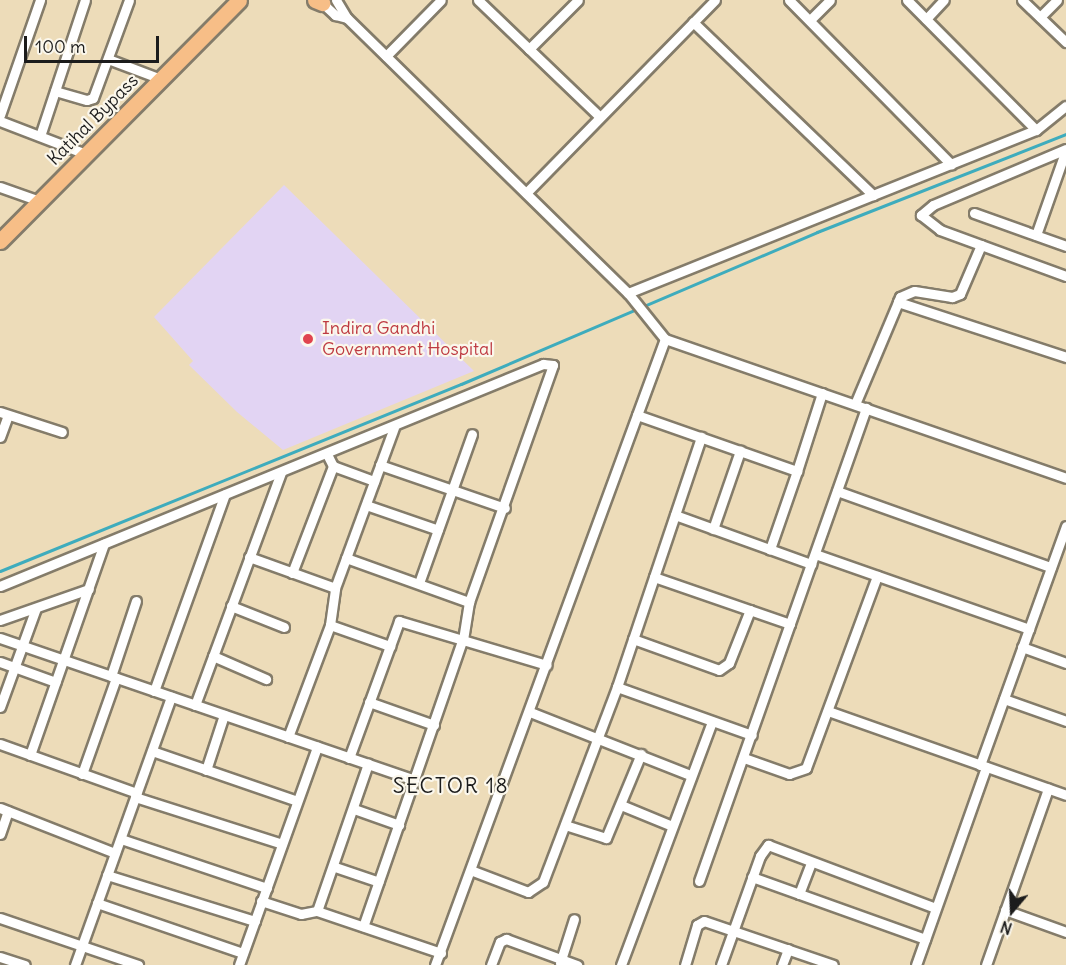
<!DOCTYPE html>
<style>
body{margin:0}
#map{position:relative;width:1066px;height:965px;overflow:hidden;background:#eddcb9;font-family:Delius,sans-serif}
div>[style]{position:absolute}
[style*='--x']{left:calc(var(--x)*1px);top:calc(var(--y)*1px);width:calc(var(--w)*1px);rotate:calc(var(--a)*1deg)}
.built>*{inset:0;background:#e2d4f3}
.stream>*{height:3px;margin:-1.5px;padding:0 1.5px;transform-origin:1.5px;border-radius:1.5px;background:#3eacbd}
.roads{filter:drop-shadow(2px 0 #847c6a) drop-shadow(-2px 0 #847c6a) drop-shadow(0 2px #847c6a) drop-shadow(0 -2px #847c6a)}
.street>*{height:9px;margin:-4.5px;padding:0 4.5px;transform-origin:4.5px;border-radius:4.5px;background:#fff}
.primary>*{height:15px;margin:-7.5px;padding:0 7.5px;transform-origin:7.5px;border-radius:7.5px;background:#f7be87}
.dots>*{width:16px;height:16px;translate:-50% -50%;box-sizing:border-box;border:3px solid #fbf7ec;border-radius:50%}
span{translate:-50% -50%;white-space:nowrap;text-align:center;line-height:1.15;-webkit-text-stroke:4.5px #fbf7ec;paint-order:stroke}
.street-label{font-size:18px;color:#1c1c1c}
.health-label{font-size:18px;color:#be3a42}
.left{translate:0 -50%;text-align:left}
.quarter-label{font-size:21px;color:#1c1c1c;letter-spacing:1.5px}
.north{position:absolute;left:982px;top:881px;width:60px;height:60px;-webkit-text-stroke:4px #fbf7ec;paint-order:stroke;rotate:199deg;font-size:16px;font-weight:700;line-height:24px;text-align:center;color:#1c1c1c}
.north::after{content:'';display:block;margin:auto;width:21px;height:27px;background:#1c1c1c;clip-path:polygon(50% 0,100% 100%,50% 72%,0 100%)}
.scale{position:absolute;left:24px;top:36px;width:135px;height:27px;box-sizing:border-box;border:3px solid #1c1c1c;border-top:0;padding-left:8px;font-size:18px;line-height:21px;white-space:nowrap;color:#1c1c1c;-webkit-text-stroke:4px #fbf7ec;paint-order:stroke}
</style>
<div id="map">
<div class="built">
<div style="clip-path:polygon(284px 185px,474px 371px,283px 450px,237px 412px,189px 365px,193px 361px,154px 317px)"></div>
</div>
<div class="stream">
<div style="--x:0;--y:571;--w:497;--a:-22.1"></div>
<div style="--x:461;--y:384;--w:387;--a:-23.1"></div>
<div style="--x:817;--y:232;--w:268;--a:-21.5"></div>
</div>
<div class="roads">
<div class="street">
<div style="--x:336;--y:0;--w:21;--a:59"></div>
<div style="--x:347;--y:18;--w:393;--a:44.4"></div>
<div style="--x:628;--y:293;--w:59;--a:51.2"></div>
<div style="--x:665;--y:339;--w:424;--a:19.1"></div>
<div style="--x:478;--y:0;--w:169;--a:43.8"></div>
<div style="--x:789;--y:0;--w:231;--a:45.4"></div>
<div style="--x:907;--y:0;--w:183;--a:45.2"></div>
<div style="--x:1022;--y:0;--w:61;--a:43.7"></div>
<div style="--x:320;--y:1;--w:21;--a:43"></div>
<div style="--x:335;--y:15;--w:12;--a:14"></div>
<div style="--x:1040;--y:17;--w:24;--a:-45"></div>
<div style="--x:926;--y:19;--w:26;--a:-47"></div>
<div style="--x:810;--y:20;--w:28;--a:-45"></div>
<div style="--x:693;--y:22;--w:250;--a:43.9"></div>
<div style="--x:529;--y:49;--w:69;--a:-45"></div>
<div style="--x:386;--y:56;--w:78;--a:-45.5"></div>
<div style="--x:108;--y:59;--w:57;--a:20.7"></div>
<div style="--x:55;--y:91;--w:33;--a:16"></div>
<div style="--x:87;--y:100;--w:6;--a:-18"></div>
<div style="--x:93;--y:98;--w:104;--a:-69.8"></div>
<div style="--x:0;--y:115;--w:122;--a:-70.8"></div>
<div style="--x:0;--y:121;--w:92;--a:21"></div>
<div style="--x:40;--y:136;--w:143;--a:-71.7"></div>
<div style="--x:1066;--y:149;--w:144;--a:157.2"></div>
<div style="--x:933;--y:205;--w:16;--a:140"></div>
<div style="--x:921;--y:215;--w:24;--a:38"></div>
<div style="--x:940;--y:230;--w:134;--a:20.1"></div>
<div style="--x:0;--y:187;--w:42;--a:19.3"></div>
<div style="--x:526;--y:193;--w:270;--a:-45.6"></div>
<div style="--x:974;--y:213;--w:98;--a:19.7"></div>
<div style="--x:1036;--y:235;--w:90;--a:-70.6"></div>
<div style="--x:981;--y:245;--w:53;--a:113.2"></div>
<div style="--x:960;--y:294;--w:9;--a:159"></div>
<div style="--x:952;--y:297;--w:38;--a:-171"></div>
<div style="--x:914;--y:291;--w:15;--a:157"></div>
<div style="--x:900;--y:297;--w:5;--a:112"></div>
<div style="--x:898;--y:302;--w:177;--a:18.1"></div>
<div style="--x:628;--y:293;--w:439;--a:-21.8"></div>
<div style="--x:1036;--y:130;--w:38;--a:-39"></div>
<div style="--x:855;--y:404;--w:111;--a:-67.1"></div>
<div style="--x:0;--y:412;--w:65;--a:17.9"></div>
<div style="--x:637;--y:415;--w:170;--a:19.3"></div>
<div style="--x:797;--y:471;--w:83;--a:109.1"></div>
<div style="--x:0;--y:437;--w:23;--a:-70"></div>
<div style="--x:380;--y:465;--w:132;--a:19"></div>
<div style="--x:333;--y:466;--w:44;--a:20.1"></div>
<div style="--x:797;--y:471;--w:82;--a:-72.2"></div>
<div style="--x:837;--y:491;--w:227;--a:19.6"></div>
<div style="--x:366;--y:505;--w:76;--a:19.1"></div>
<div style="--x:675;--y:515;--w:145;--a:19.8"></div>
<div style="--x:713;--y:529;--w:83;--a:-70.9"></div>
<div style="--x:815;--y:554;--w:227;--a:19.3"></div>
<div style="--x:249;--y:557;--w:91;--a:19.8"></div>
<div style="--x:346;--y:558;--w:131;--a:19.7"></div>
<div style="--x:292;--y:573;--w:115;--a:-69"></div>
<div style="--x:333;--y:466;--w:13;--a:-117"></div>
<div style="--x:654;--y:577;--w:144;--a:19.1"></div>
<div style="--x:419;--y:583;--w:158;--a:-70.4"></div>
<div style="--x:0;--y:586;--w:587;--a:-22.24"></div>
<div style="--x:543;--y:364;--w:10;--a:6"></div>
<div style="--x:553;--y:365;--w:251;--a:109.5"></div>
<div style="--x:469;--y:602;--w:36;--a:99"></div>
<div style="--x:463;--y:638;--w:305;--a:109.1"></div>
<div style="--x:231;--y:606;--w:57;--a:21.6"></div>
<div style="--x:0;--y:620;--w:94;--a:-19.2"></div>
<div style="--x:330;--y:625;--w:37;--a:-82"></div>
<div style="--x:335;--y:588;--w:171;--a:-69.8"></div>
<div style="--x:0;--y:638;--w:438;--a:18.9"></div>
<div style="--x:633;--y:639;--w:91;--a:19.8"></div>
<div style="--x:719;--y:670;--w:12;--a:-35"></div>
<div style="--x:729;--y:663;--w:57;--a:-68.4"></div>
<div style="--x:1022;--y:647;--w:47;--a:20"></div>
<div style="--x:213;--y:656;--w:58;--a:23.5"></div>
<div style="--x:0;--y:662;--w:59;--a:19.7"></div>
<div style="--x:111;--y:676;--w:79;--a:-71.6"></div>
<div style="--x:617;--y:687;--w:143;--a:19.6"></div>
<div style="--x:154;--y:691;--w:209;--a:-70.2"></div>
<div style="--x:1004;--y:699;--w:66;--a:19.5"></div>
<div style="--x:369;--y:702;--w:69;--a:19.5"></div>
<div style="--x:195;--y:705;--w:248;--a:-69.7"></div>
<div style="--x:0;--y:707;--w:105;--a:-70"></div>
<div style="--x:828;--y:711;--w:252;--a:19.4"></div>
<div style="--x:530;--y:712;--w:172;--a:21.5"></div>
<div style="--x:288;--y:737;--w:120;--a:-69.4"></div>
<div style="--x:330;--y:625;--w:64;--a:19.3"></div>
<div style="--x:0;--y:744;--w:145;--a:19.7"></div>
<div style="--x:152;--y:751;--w:153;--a:19"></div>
<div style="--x:30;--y:755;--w:224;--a:-70.7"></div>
<div style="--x:349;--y:758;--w:146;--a:-69.9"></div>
<div style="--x:399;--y:621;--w:154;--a:16.6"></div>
<div style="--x:744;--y:758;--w:48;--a:19.6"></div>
<div style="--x:789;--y:774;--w:18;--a:-19"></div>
<div style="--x:806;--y:768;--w:205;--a:-69.7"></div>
<div style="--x:980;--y:765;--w:254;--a:-70.2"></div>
<div style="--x:206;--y:770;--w:58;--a:-71.9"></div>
<div style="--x:82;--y:774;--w:102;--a:-70.5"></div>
<div style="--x:135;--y:797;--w:154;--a:17.7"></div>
<div style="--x:621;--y:805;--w:55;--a:22.4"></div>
<div style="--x:0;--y:808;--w:123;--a:21.4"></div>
<div style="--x:354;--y:809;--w:48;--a:19.6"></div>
<div style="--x:565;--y:825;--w:43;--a:17.6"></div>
<div style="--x:606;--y:838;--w:91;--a:-67.4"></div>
<div style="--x:0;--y:834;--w:24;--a:-71"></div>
<div style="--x:121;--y:839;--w:154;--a:18.6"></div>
<div style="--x:335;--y:867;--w:46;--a:18.8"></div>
<div style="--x:473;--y:871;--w:59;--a:20.9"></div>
<div style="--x:528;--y:892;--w:18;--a:-34"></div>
<div style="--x:543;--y:882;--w:209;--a:-69.2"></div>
<div style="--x:617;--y:687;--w:264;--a:-71.4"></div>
<div style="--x:107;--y:875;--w:155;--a:17.3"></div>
<div style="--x:752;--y:877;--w:184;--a:19.7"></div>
<div style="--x:699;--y:881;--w:502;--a:-70.55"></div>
<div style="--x:799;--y:894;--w:34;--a:-69"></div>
<div style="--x:261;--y:901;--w:42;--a:18"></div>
<div style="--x:301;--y:914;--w:16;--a:-11"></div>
<div style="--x:317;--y:911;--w:131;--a:18.7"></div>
<div style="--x:97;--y:903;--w:154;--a:18.9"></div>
<div style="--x:1005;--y:910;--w:65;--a:19.8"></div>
<div style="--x:317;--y:911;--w:156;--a:-70.9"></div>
<div style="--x:0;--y:918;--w:146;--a:18.8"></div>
<div style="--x:0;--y:957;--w:26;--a:18"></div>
<div style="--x:560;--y:963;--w:46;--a:-72.3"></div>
<div style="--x:75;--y:965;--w:285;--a:-70.3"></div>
<div style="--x:239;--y:965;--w:232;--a:-70.3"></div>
<div style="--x:435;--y:965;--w:667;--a:-69.83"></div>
<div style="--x:491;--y:965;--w:25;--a:-69"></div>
<div style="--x:500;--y:942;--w:7;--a:-27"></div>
<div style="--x:506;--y:939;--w:76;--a:20.1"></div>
<div style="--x:621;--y:965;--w:260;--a:-69.5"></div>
<div style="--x:685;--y:965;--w:42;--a:-73.3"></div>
<div style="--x:697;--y:925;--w:8;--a:-30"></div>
<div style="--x:704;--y:921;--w:136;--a:18.8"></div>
<div style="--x:721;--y:965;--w:116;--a:-70.3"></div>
<div style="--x:760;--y:856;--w:14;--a:-54"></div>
<div style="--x:768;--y:845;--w:179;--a:20.6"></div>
<div style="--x:782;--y:965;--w:17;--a:-69"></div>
<div style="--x:916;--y:965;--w:210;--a:-70.5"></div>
<div style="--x:986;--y:965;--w:187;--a:-70.6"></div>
</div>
<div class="primary">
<div style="--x:315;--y:0;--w:8;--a:23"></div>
<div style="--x:0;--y:241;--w:339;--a:-45.2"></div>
</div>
</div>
<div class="dots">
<div style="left:308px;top:339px;background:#e0444e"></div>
</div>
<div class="street-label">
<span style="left:93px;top:120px;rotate:-45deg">Katihal Bypass</span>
</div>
<div class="health-label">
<span class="left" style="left:322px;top:339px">Indira Gandhi<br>Government Hospital</span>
</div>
<div class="quarter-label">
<span style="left:451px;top:786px">SECTOR 18</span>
</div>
<div class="north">N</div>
<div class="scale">100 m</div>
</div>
